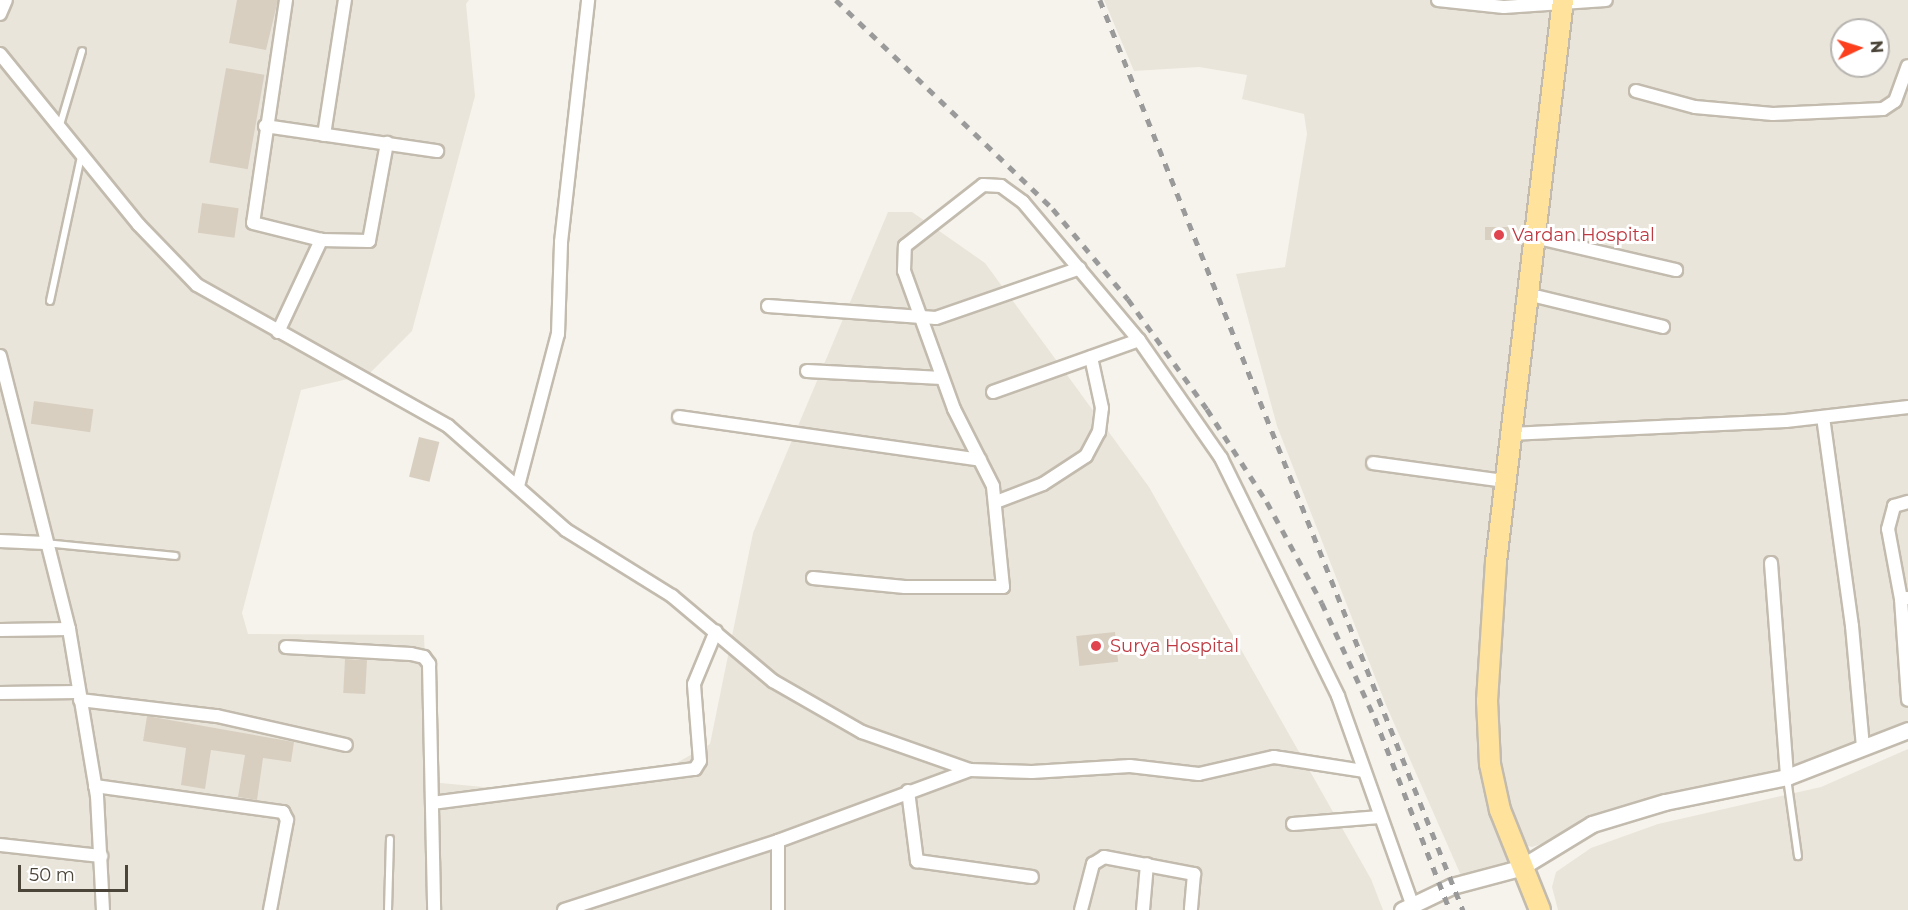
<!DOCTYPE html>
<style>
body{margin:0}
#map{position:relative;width:1908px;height:910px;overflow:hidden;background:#f6f3ec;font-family:Montserrat,sans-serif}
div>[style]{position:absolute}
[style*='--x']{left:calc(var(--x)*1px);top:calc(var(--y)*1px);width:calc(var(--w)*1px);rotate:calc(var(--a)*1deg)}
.residential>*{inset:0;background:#eae5da}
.building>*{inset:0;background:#d8cfc1;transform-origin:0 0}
.roads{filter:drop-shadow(2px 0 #c2bbae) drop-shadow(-2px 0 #c2bbae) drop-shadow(0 2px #c2bbae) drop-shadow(0 -2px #c2bbae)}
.service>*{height:6px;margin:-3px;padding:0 3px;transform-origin:3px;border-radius:3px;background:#fff}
.minor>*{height:12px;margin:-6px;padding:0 6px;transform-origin:6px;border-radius:6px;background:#fff}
.tertiary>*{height:15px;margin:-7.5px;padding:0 7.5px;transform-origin:7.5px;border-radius:7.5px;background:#fff}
.primary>*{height:20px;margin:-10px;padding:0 10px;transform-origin:10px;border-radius:10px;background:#ffe39c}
.rail>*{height:4.5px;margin-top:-2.25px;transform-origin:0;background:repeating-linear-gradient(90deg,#9a9a9a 0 8px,transparent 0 16px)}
.dots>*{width:16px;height:16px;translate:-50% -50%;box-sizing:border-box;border:3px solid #fff;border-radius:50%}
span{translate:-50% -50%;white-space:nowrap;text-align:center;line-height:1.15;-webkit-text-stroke:6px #fff;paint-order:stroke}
.health-label{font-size:18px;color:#be3a42}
.left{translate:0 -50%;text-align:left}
.north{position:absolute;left:1830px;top:18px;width:60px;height:60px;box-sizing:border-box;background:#fff;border:2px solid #b7b4b0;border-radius:50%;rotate:86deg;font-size:16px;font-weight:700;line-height:24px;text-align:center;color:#4b4439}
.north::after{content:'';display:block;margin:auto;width:21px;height:27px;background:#fc3f1d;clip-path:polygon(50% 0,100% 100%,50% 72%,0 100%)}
.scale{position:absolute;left:18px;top:865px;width:110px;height:27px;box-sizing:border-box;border:3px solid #4b4439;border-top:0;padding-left:8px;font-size:18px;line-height:21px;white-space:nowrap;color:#4b4439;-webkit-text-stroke:4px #fff;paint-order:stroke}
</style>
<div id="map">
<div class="residential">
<div style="clip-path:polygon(0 0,469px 0,466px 4px,475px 96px,412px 331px,369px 374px,301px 390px,242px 613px,248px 634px,424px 635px,430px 782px,558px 794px,659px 773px,710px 744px,753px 533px,888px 212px,912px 212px,985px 263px,1149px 487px,1371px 879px,1383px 910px,0 910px)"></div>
<div style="clip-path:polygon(1104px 0,1559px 0,1489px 544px,1476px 683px,1477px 753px,1509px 862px,1473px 879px,1463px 880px,1386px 705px,1277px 426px,1236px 274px,1285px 267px,1307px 134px,1304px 114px,1242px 99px,1247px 75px,1199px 67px,1134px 71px)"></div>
<div style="clip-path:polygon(evenodd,1573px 0,1908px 0,1908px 737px,1791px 782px,1633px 814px,1532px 847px,1525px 845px,1512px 812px,1494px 736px,1503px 559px,1573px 0,1842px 30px,1878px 30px,1878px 66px,1842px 66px,1842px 30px)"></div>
<div style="clip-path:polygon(1908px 749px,1908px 910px,1558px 910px,1552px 887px,1556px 872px,1591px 848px,1658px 824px,1821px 787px)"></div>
</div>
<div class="building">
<div style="clip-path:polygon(237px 0,278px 0,266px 50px,229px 43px)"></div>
<div style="left:226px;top:68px;width:39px;height:96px;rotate:10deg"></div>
<div style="left:202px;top:203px;width:37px;height:30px;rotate:8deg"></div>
<div style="left:1485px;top:227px;width:25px;height:13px"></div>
<div style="left:34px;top:401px;width:60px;height:23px;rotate:8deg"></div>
<div style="left:419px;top:437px;width:21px;height:41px;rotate:14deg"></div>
<div style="left:1115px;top:632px;width:30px;height:39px;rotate:84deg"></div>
<div style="left:345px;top:659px;width:22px;height:34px;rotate:3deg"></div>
<div style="clip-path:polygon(147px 716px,294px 742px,291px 762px,263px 758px,257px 800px,238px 797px,245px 755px,211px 750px,205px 789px,181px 785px,186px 748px,143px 741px)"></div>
</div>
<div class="roads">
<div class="service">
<div style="--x:60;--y:125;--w:77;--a:-73.4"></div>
<div style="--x:50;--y:301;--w:148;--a:-77.9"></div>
<div style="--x:45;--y:543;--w:131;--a:5.7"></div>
<div style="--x:1787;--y:778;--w:79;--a:82"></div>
<div style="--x:388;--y:910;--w:71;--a:-88.4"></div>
</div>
<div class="minor">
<div style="--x:286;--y:0;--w:225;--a:98.4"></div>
<div style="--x:253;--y:223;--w:70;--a:14"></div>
<div style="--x:321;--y:240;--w:48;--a:1.2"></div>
<div style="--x:369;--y:241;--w:100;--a:-79.6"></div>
<div style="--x:1438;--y:0;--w:66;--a:6.1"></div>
<div style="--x:1504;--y:7;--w:102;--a:-3.9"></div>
<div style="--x:0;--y:14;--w:15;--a:-67"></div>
<div style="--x:0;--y:54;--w:220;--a:50.9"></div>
<div style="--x:139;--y:225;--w:83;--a:46"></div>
<div style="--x:197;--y:285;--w:288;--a:29.3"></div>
<div style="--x:448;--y:426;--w:157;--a:41.4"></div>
<div style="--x:566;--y:530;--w:125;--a:31.9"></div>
<div style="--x:672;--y:596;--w:132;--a:40.1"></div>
<div style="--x:773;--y:681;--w:103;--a:29.8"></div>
<div style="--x:862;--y:732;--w:114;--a:19.4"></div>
<div style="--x:1636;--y:91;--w:61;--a:15.2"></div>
<div style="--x:1695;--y:107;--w:78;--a:5.1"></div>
<div style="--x:1773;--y:114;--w:110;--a:-2.6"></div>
<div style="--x:1883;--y:109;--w:14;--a:-34"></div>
<div style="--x:1895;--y:101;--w:37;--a:-70"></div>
<div style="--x:265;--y:126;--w:174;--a:8.3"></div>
<div style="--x:324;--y:135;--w:137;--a:-81.2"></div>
<div style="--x:1534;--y:237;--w:146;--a:13.1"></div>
<div style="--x:1527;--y:294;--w:140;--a:13.6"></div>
<div style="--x:768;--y:306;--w:168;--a:4.1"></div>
<div style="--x:936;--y:318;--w:152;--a:-19.1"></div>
<div style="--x:278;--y:332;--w:102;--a:-64.9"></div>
<div style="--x:0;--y:356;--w:282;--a:75.8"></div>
<div style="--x:69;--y:629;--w:169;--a:80.5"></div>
<div style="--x:97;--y:796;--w:114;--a:87"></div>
<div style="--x:807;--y:371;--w:135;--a:3"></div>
<div style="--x:993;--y:392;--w:155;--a:-19.6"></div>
<div style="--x:679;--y:417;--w:304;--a:8.1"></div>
<div style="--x:1823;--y:417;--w:211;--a:82.1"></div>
<div style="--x:1852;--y:626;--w:122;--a:84.8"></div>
<div style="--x:1510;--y:434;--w:276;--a:-2.7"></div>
<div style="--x:1786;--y:421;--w:123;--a:-6.5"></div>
<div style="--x:1373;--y:463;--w:133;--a:7.8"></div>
<div style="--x:518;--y:486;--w:157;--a:-75.3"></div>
<div style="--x:558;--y:334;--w:92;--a:-88.1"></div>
<div style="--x:561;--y:242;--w:244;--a:-83.6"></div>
<div style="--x:996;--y:502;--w:50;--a:-21"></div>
<div style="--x:1043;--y:484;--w:51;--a:-33.1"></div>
<div style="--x:1086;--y:456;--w:27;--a:-62"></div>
<div style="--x:1099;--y:432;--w:24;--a:-83"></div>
<div style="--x:1102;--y:408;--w:52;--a:-102.2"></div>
<div style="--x:0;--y:541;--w:45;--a:2.5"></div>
<div style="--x:1771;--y:563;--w:215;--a:85.7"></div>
<div style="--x:813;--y:578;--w:92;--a:5.6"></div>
<div style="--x:905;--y:587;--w:98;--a:0"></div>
<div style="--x:1003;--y:587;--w:101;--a:-95.7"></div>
<div style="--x:993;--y:486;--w:86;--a:-116.9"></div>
<div style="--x:954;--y:409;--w:147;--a:-109.9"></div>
<div style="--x:904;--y:271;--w:25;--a:-88"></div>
<div style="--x:905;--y:246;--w:99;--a:-38"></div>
<div style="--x:983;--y:185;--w:18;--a:3"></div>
<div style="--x:1001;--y:186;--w:27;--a:36"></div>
<div style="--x:1023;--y:202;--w:180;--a:50"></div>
<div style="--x:1139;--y:340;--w:144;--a:55.2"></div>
<div style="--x:1221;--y:458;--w:265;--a:63.8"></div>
<div style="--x:1338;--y:696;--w:221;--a:70.4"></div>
<div style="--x:1907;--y:598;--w:6;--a:171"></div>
<div style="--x:1901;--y:599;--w:101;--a:86"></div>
<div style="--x:1901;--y:599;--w:71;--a:-100.5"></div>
<div style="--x:1888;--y:529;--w:24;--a:-75"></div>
<div style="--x:1894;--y:506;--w:15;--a:-16"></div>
<div style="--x:0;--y:630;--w:69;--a:-0.8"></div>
<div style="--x:286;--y:647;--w:125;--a:3.2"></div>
<div style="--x:411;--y:654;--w:13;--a:13"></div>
<div style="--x:424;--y:657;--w:9;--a:54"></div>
<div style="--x:429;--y:664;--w:246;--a:88.8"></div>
<div style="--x:0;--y:693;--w:79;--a:-0.7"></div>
<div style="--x:80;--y:700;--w:138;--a:6.7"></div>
<div style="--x:217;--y:716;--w:132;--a:12.7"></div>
<div style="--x:95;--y:786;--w:190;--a:7.9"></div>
<div style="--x:283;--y:812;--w:9;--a:63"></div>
<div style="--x:287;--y:820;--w:92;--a:100.7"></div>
<div style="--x:908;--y:791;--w:71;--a:82.7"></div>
<div style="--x:917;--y:861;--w:116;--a:7.9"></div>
<div style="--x:432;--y:803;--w:265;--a:-7.4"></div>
<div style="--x:695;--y:769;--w:9;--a:-58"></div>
<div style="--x:700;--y:761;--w:77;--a:-94.5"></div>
<div style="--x:694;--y:684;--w:57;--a:-67.5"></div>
<div style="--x:1293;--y:824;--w:87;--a:-4.6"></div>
<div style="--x:778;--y:841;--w:69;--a:90"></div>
<div style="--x:0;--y:845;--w:102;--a:6.2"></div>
<div style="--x:564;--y:910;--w:225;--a:-17.9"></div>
<div style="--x:778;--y:841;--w:205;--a:-20.3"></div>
<div style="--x:970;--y:770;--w:62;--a:1.8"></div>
<div style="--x:1032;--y:772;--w:98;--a:-3.5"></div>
<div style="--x:1130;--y:766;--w:69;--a:6.6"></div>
<div style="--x:1199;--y:774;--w:77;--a:-12.8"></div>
<div style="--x:1274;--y:757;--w:90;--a:8.9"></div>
<div style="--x:1081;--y:910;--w:48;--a:-75.4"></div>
<div style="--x:1093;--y:864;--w:13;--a:-32"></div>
<div style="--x:1104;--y:857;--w:92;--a:10.7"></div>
<div style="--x:1194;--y:874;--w:36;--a:95"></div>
<div style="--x:1143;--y:910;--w:46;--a:-85"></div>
</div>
<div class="tertiary">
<div style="--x:1402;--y:910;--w:55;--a:-25.6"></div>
<div style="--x:1452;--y:886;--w:70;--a:-14.8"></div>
<div style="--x:1520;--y:868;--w:84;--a:-31.4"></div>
<div style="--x:1592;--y:824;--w:76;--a:-16.8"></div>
<div style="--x:1665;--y:802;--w:125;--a:-11.6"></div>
<div style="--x:1787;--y:777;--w:130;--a:-21.2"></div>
</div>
<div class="primary">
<div style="--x:1540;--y:910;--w:108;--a:-111.8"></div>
<div style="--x:1500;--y:810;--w:47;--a:-102.3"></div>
<div style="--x:1490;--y:764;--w:63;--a:-92.7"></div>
<div style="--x:1487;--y:701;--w:139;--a:-86.3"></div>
<div style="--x:1496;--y:562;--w:566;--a:-83.2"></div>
</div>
</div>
<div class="rail">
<div style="--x:836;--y:0;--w:301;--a:43.9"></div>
<div style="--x:1053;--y:209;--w:117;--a:50.2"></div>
<div style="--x:1128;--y:299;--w:135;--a:54.3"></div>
<div style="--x:1207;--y:409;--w:111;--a:57.2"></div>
<div style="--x:1267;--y:502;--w:115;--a:61.4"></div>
<div style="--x:1322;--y:603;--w:127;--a:65.3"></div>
<div style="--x:1375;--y:718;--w:206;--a:68.7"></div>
<div style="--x:1100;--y:0;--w:980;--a:68.25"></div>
</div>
<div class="dots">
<div style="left:1499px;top:235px;background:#e0444e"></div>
<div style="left:1096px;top:646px;background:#e0444e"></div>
</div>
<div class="health-label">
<span class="left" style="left:1512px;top:235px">Vardan Hospital</span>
<span class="left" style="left:1110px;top:646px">Surya Hospital</span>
</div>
<div class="north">N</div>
<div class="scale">50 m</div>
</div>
